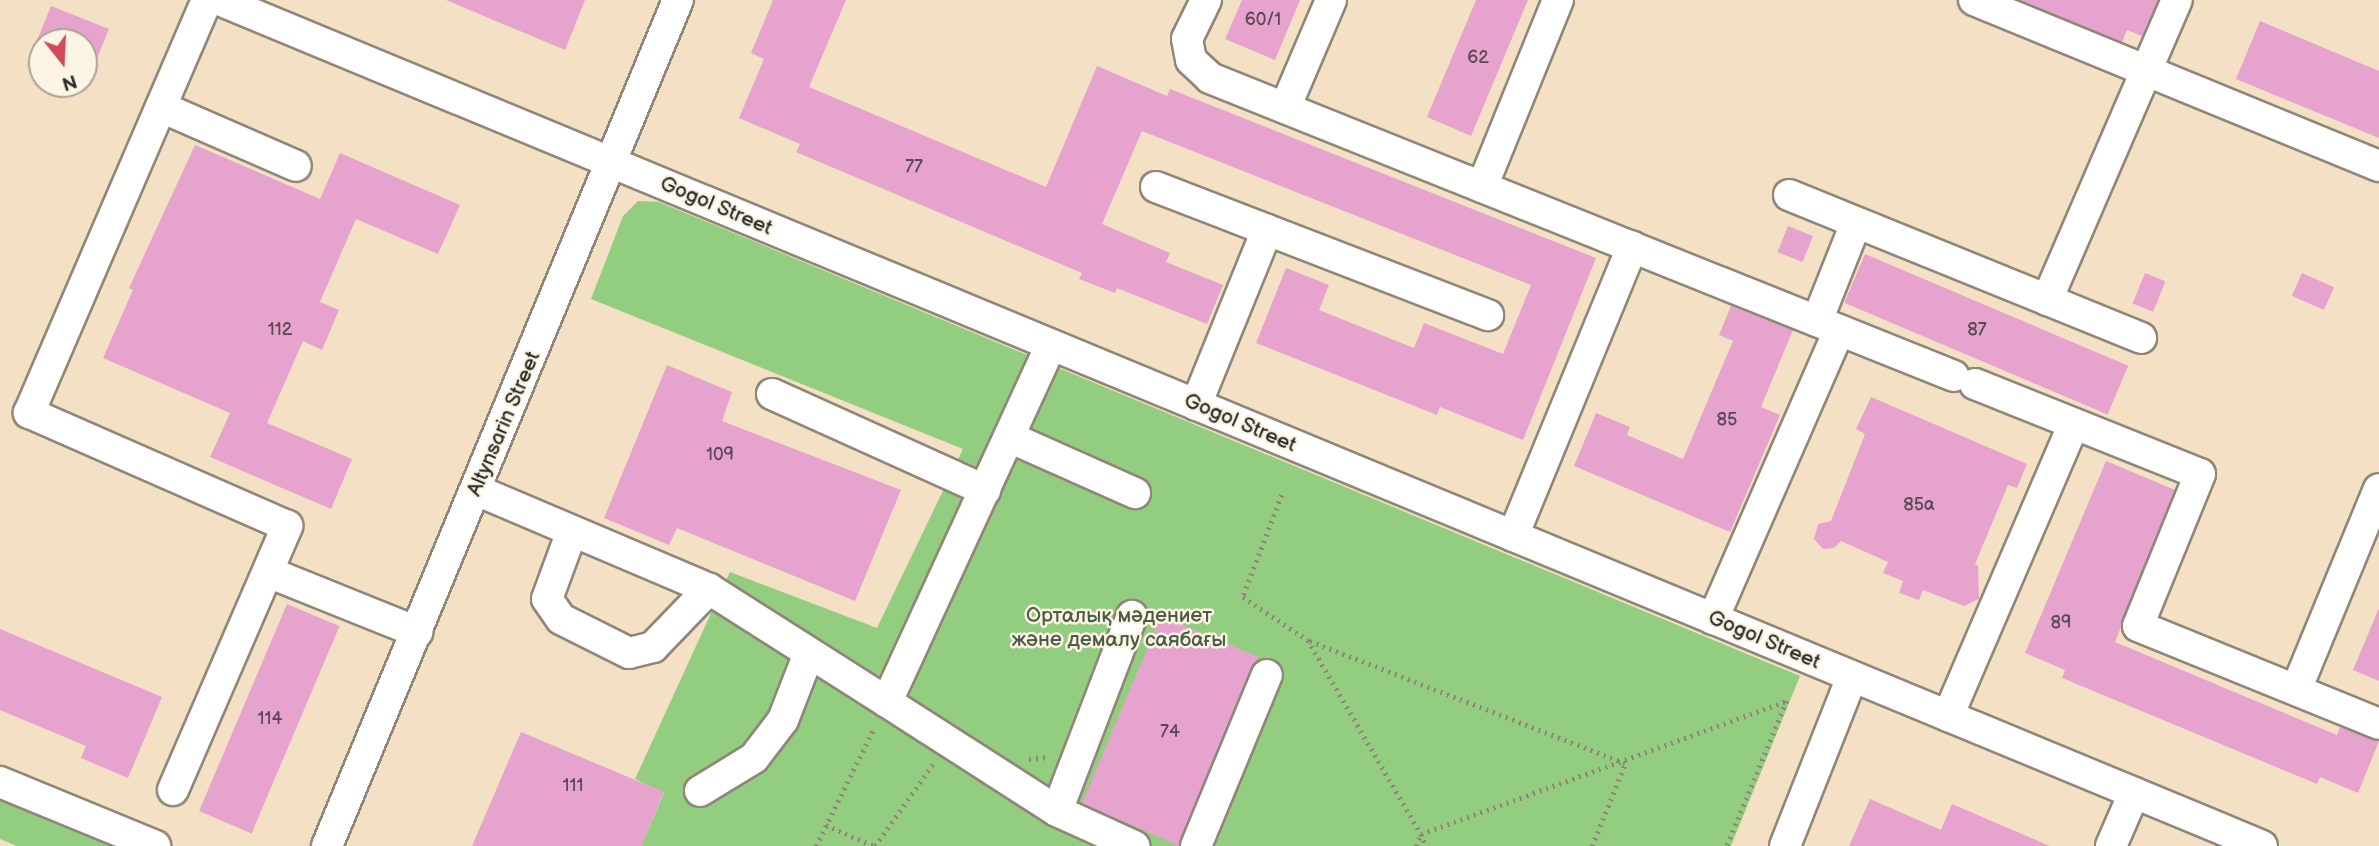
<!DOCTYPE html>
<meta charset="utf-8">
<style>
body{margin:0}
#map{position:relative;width:2379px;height:846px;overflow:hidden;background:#f4e0c4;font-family:"Balsamiq Sans",sans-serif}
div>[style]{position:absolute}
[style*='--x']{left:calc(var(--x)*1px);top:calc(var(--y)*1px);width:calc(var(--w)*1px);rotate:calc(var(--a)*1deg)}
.green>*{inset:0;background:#93cd80}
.building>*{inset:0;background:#e6a3ce;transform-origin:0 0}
.path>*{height:4.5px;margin-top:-2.25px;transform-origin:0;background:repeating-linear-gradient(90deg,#908678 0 2px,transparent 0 7px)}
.roads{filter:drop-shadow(2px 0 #908678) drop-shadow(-2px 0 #908678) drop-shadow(0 2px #908678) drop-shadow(0 -2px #908678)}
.minor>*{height:30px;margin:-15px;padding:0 15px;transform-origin:15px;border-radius:15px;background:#fff}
span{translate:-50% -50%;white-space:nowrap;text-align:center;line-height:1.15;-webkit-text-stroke:5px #fcf5e5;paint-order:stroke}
.number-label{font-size:18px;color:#5a4954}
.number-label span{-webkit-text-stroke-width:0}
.street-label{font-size:21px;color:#2b2b2b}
.park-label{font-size:21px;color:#4a5c44}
.north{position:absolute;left:28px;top:28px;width:70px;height:70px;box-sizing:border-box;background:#fcf5e5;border:2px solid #a8a49b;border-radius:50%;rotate:162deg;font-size:19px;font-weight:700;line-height:28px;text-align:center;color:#2b2b2b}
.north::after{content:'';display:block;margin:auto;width:24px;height:32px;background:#d1495b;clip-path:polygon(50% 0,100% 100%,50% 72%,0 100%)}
</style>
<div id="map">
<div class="green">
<div style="clip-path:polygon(638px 201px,659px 202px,1800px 676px,1731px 846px,641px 846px,664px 793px,635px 779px,730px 572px,877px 628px,963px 449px,591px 299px,623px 216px)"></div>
<div style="clip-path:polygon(0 793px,126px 846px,17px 846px,0 839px)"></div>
</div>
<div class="building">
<div style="clip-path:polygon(446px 0,585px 0,565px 50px)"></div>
<div style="clip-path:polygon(773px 0,846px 0,809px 87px,1046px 187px,1097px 66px,1167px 96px,1170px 89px,1596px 258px,1523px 440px,1440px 407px,1437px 415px,1256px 343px,1286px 268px,1329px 285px,1319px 310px,1414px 348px,1424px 323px,1503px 354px,1531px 285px,1142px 131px,1102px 224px,1170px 253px,1166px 262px,1223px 285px,1207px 324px,1117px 288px,1115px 293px,1079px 279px,1082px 273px,796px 152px,800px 144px,739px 118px,764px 59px,751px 53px)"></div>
<div style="clip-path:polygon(1242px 0,1300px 0,1275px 60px,1225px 39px)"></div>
<div style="clip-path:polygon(1476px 0,1528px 0,1471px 136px,1427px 117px)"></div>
<div style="clip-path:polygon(2020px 0,2158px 0,2142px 36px,2127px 30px,2122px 42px)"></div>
<div style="clip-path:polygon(51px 6px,109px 29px,85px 88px,74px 84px,84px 84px,84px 42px,42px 42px,42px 71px,27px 65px)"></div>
<div style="clip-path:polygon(2260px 21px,2379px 71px,2379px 138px,2236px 79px)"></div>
<div style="clip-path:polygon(195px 145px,320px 199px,340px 153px,460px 205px,438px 254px,356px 219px,320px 302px,339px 310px,322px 350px,303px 341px,267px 423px,352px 459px,331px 509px,210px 457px,230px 413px,103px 358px,133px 290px,129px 288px)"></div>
<div style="left:1788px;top:226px;width:27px;height:28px;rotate:22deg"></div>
<div style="left:1865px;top:254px;width:286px;height:53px;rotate:23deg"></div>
<div style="left:2145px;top:273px;width:22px;height:33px;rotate:22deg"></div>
<div style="left:2302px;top:273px;width:35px;height:25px;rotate:24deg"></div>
<div style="clip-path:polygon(1731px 306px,1793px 330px,1761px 407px,1780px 415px,1730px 532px,1574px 466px,1596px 413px,1630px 427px,1627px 435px,1683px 459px,1733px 341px,1719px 335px)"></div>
<div style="clip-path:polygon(667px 365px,732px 392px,722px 421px,901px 490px,855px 601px,677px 528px,669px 545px,604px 518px)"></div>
<div style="clip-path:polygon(1871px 397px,2027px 464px,2017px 488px,2008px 485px,1975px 564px,1978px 566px,1979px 599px,1964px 606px,1923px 590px,1919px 600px,1899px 593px,1903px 581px,1883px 573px,1888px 562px,1841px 541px,1834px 548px,1823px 549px,1814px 539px,1818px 524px,1831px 521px,1865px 434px,1856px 429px)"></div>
<div style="clip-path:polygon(2106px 461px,2175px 490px,2115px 642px,2337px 735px,2340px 727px,2379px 741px,2358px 793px,2320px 777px,2317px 784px,2062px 678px,2065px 670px,2025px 653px)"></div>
<div style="left:287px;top:604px;width:57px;height:225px;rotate:23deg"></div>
<div style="clip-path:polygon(2379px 608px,2379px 681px,2353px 670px)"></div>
<div style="clip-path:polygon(1161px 616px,1259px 657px,1251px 668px,1179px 846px,1082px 803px)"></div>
<div style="clip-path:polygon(0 629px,162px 697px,128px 778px,81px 758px,86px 746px,0 710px)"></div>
<div style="clip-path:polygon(521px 732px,664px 792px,641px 846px,472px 846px)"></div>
<div style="clip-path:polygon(1870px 799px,1941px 830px,1952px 804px,2050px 846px,1849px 846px)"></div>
</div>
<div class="path">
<div style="--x:1282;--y:495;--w:109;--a:110.9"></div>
<div style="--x:1243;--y:597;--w:78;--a:33.5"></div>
<div style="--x:1308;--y:640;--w:225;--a:59.8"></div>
<div style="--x:1421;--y:834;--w:389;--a:-20"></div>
<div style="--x:1787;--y:701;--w:157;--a:112.5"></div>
<div style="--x:1310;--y:641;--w:338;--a:21.2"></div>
<div style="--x:1029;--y:759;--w:19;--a:-6"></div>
<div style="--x:826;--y:825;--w:52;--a:23.6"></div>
<div style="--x:816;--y:846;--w:131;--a:-63.8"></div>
<div style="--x:875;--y:846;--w:100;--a:-54.7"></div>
<div style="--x:1416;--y:846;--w:13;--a:-67"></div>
<div style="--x:1421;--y:834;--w:13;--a:67"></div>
<div style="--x:1592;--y:846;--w:88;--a:-68.1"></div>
</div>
<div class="roads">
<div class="minor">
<div style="--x:219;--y:0;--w:2211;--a:22.49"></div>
<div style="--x:1206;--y:0;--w:43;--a:116"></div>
<div style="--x:1187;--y:39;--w:21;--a:79"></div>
<div style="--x:1191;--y:60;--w:26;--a:43"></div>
<div style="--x:1210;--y:78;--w:801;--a:21.83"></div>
<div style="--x:1974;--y:0;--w:438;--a:22.3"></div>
<div style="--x:161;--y:107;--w:147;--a:23.6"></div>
<div style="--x:1285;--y:108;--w:117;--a:-66.9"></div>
<div style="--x:1156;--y:187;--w:356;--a:21.1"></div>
<div style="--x:1482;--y:187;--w:202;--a:-67.9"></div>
<div style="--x:1789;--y:195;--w:380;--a:22.1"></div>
<div style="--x:2047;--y:300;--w:327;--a:-66.6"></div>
<div style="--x:1817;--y:321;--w:105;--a:-68.3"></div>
<div style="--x:1051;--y:345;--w:393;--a:114.7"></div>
<div style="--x:887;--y:702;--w:202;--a:32.7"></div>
<div style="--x:1057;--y:811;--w:85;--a:24.4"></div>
<div style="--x:1975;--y:384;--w:242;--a:21.8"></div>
<div style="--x:2200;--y:474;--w:164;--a:112.2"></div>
<div style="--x:2138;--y:626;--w:260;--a:22.1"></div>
<div style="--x:772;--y:394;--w:234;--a:24.3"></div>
<div style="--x:1196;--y:405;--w:189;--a:-67.9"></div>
<div style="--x:1009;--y:437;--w:138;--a:24"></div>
<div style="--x:476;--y:490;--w:253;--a:23"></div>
<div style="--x:709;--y:589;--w:211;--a:32.4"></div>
<div style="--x:572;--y:531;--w:72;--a:110.2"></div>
<div style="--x:547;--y:599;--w:24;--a:55"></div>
<div style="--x:561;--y:619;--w:76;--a:26.6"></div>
<div style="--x:629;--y:653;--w:25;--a:-14"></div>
<div style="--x:653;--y:647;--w:81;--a:-46"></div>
<div style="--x:1513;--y:536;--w:313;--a:-67.6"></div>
<div style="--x:268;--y:572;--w:161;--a:21.9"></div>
<div style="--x:1713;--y:619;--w:315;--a:-66.4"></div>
<div style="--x:2296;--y:690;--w:217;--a:-67.6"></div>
<div style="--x:1948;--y:716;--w:318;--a:-66.7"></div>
<div style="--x:0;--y:782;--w:168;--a:22.4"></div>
<div style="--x:173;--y:790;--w:288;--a:-66.6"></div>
<div style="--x:287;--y:526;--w:282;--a:-156.3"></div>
<div style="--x:29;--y:413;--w:450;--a:-66.7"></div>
<div style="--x:700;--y:791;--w:63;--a:-31.4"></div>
<div style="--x:754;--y:758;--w:48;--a:-52.7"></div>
<div style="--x:783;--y:720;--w:72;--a:-68.8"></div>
<div style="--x:1057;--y:811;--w:209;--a:-69"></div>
<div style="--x:327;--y:846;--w:916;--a:-67.47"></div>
<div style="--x:1196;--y:846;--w:185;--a:-67.5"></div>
<div style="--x:1785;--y:846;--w:182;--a:-68.4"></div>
<div style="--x:2111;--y:846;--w:58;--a:-66.5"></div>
</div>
</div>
<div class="number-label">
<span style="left:1263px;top:20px">60/1</span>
<span style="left:1478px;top:58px">62</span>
<span style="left:914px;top:167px">77</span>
<span style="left:280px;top:330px">112</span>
<span style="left:1977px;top:330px">87</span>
<span style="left:1727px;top:420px">85</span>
<span style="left:720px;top:455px">109</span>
<span style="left:1919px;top:505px">85а</span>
<span style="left:2061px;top:623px">89</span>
<span style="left:270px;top:719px">114</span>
<span style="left:1170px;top:732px">74</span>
<span style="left:573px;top:786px">111</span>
</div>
<div class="street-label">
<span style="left:716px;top:206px;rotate:23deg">Gogol Street</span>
<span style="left:1240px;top:423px;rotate:23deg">Gogol Street</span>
<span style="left:504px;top:424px;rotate:-67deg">Altynsarin Street</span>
<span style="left:1764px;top:640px;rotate:23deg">Gogol Street</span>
</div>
<div class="park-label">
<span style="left:1119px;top:628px">Орталық мәдениет<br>және демалу саябағы</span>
</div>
<div class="north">N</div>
</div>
